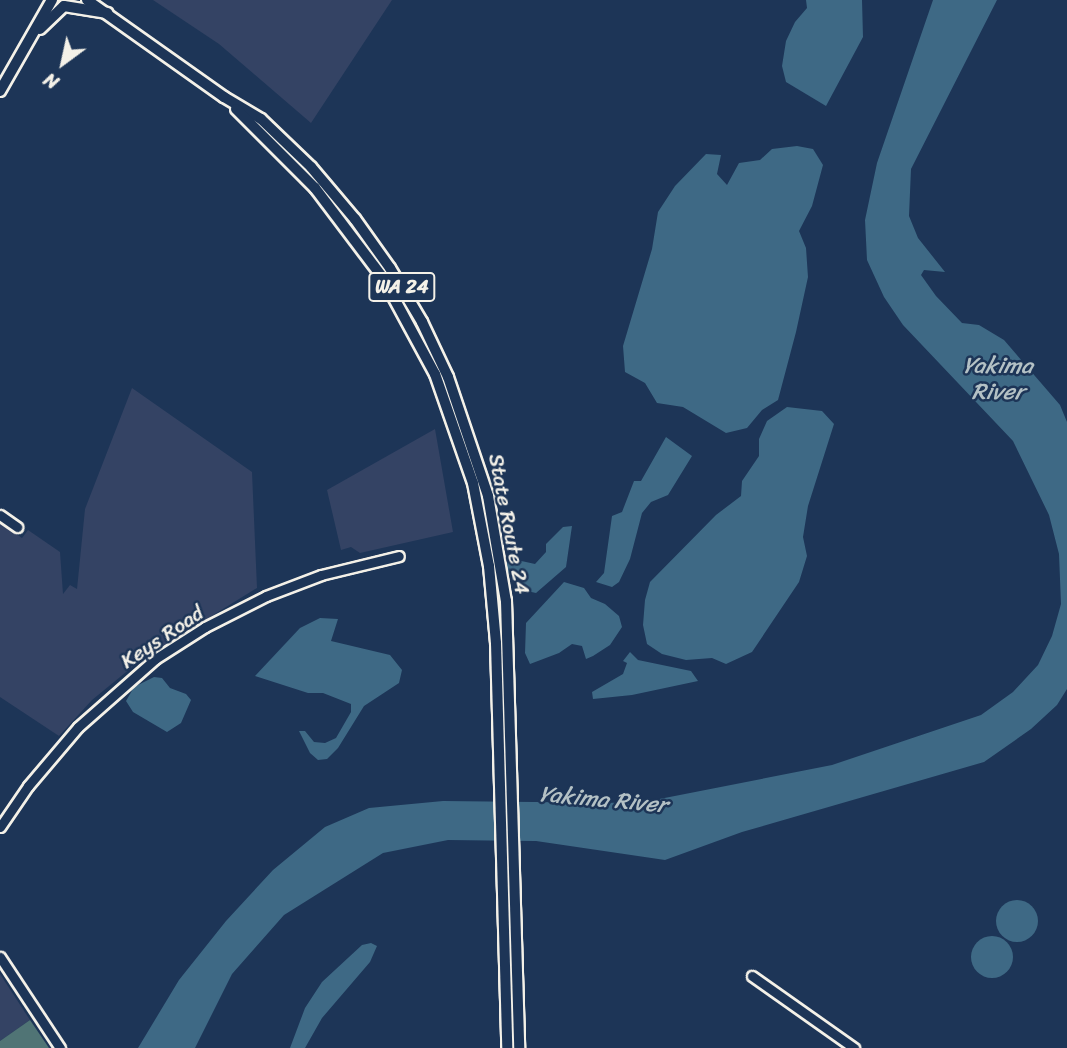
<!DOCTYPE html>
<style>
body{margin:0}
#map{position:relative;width:1067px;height:1048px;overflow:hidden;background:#1d3557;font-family:Sriracha,sans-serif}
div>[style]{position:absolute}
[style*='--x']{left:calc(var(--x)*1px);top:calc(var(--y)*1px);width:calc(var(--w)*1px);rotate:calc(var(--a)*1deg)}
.built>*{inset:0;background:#344364}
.green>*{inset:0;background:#507475}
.water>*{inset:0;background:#3e6985}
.round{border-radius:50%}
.roads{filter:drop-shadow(2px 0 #f4f1e8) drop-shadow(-2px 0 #f4f1e8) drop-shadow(0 2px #f4f1e8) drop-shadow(0 -2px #f4f1e8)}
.minor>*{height:9px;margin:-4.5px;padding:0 4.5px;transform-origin:4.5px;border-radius:4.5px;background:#1d3557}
.major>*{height:10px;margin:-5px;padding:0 5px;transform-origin:5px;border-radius:5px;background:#1d3557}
span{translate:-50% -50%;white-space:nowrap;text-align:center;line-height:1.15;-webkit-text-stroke:5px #1d3557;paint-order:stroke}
.shield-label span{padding:2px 5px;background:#1d3557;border:2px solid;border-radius:5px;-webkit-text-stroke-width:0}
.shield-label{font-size:19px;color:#f4f1e8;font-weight:700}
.street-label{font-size:21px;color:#f4f1e8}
.water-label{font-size:23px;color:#b4c1c5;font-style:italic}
.north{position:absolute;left:28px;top:28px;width:70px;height:70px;-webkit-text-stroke:5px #1d3557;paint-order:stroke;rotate:213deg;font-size:19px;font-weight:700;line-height:28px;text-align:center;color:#f4f1e8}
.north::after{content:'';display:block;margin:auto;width:24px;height:32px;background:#f4f1e8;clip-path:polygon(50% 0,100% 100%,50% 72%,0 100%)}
</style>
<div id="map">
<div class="built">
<div style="clip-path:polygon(153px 0,392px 0,311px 123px,219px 44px)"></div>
<div style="clip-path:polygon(132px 388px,252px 472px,257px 588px,142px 659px,92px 700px,59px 736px,0 697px,0 523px,22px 538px,28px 530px,60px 552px,63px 594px,70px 585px,77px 589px,85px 509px)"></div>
<div style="clip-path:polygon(435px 429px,453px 532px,360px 553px,351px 547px,341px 550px,327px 490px)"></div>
<div style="clip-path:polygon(0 974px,30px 1020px,0 1041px)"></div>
</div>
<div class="green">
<div style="clip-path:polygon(30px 1020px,49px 1048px,0 1048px,0 1041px)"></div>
</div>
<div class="water">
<div style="clip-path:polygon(806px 0,862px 0,863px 37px,826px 106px,786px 82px,782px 66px,786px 41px,795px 22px,807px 8px)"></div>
<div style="clip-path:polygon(933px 0,997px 0,911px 169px,909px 216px,918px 238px,945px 272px,924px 270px,921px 275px,936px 296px,962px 323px,979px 325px,1004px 340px,1060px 405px,1067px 422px,1067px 689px,1057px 705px,1031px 729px,984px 762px,742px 832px,665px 860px,536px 841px,448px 840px,383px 853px,284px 915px,232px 974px,195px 1048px,138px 1048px,179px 980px,226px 921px,273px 870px,325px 827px,369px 808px,443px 801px,639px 803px,832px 765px,981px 715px,1013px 692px,1038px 665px,1052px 636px,1061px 604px,1059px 554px,1049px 515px,1013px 441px,903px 325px,884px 297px,867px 260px,865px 220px,877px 163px)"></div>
<div style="clip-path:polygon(797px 146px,813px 149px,823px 165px,812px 206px,799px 231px,806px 248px,808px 277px,796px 332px,778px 400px,762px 410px,747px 428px,726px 433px,683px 407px,657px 403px,645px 383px,625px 372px,623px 346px,652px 249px,658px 212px,675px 186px,706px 154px,721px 155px,717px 174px,727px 185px,739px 163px,760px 160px,772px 149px)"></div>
<div style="clip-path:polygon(787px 407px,822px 411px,834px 424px,808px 506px,803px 537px,807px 556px,799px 582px,752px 652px,726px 664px,712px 658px,686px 660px,662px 654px,647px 644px,643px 625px,645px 600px,650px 582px,716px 515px,741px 496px,742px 481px,759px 456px,759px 439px,767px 421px)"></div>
<div style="clip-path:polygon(666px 437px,692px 456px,668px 495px,651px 502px,642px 513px,630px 559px,619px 582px,612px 587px,596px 582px,604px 573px,612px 516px,622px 512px,634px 481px,641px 481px)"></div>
<div style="clip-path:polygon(572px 526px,566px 567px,536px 593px,522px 590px,515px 578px,509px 575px,505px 563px,517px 560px,535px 564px,546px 552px,546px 544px,563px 527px)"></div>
<div style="clip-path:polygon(564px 582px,584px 588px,591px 598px,605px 604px,619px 616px,622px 627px,610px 645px,593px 656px,586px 659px,582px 646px,572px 644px,559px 653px,530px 664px,525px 653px,526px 623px)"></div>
<div style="clip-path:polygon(320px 618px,338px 619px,331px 641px,390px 655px,402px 670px,399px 683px,364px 706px,338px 748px,327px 759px,318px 760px,310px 753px,299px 731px,305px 731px,314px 742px,325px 743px,336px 738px,351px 712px,351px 704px,323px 693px,308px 693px,255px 676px,300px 628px)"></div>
<div style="clip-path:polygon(630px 652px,638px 660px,691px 671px,698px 681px,632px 695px,593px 699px,592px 692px,623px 674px,627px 663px,623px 661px)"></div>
<div style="clip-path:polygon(154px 677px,162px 678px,170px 688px,186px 694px,191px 700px,181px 723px,167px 732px,133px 712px,126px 701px,134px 687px)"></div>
<div class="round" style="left:996px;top:900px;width:42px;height:42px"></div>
<div class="round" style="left:971px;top:936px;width:42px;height:42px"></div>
<div style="clip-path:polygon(371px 943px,377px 946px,370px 962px,322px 1018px,305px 1048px,290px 1048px,305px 1008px,322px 982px,362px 945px)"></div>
</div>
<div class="roads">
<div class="minor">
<div style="--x:0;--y:515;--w:21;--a:35"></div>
<div style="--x:0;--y:827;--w:50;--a:-55.7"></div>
<div style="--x:28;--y:786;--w:77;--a:-49.7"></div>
<div style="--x:78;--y:727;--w:103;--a:-41.4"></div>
<div style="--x:155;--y:659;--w:59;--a:-32.6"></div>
<div style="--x:205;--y:627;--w:68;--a:-26.9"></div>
<div style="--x:266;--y:596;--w:59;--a:-20.9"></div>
<div style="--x:321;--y:575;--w:80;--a:-13.7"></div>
<div style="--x:0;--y:957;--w:109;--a:56.6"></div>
<div style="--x:752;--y:976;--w:125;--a:35.2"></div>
</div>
<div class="major">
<div style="--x:87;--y:0;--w:168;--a:35.3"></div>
<div style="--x:224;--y:97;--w:43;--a:30.7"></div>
<div style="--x:261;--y:119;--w:69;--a:43.8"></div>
<div style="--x:311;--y:167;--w:68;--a:49.8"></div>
<div style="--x:355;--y:219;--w:60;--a:54.5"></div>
<div style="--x:390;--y:268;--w:63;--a:59.3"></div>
<div style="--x:422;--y:322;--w:61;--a:64.7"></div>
<div style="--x:448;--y:377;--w:126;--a:71.4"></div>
<div style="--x:488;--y:496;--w:107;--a:80.3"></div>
<div style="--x:506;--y:601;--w:447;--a:88.3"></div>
<div style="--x:40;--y:29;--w:33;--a:-44"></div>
<div style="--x:64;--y:6;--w:44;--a:9.2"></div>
<div style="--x:0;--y:91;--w:105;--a:-60.3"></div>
<div style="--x:236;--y:109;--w:112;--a:45"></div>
<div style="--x:315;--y:188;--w:113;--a:52.9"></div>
<div style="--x:383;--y:278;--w:109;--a:61.6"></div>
<div style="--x:435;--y:374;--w:115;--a:70.8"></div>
<div style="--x:473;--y:483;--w:85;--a:79.1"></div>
<div style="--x:489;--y:566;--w:77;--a:84.8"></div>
<div style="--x:496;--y:643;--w:405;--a:88.4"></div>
</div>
</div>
<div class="shield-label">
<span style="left:402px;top:287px">WA 24</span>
</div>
<div class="street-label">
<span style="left:509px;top:524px;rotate:79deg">State Route 24</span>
<span style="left:162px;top:637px;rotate:-34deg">Keys Road</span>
</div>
<div class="water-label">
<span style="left:998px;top:379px">Yakima<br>River</span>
<span style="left:603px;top:800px;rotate:5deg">Yakima River</span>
</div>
<div class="north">N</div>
</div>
